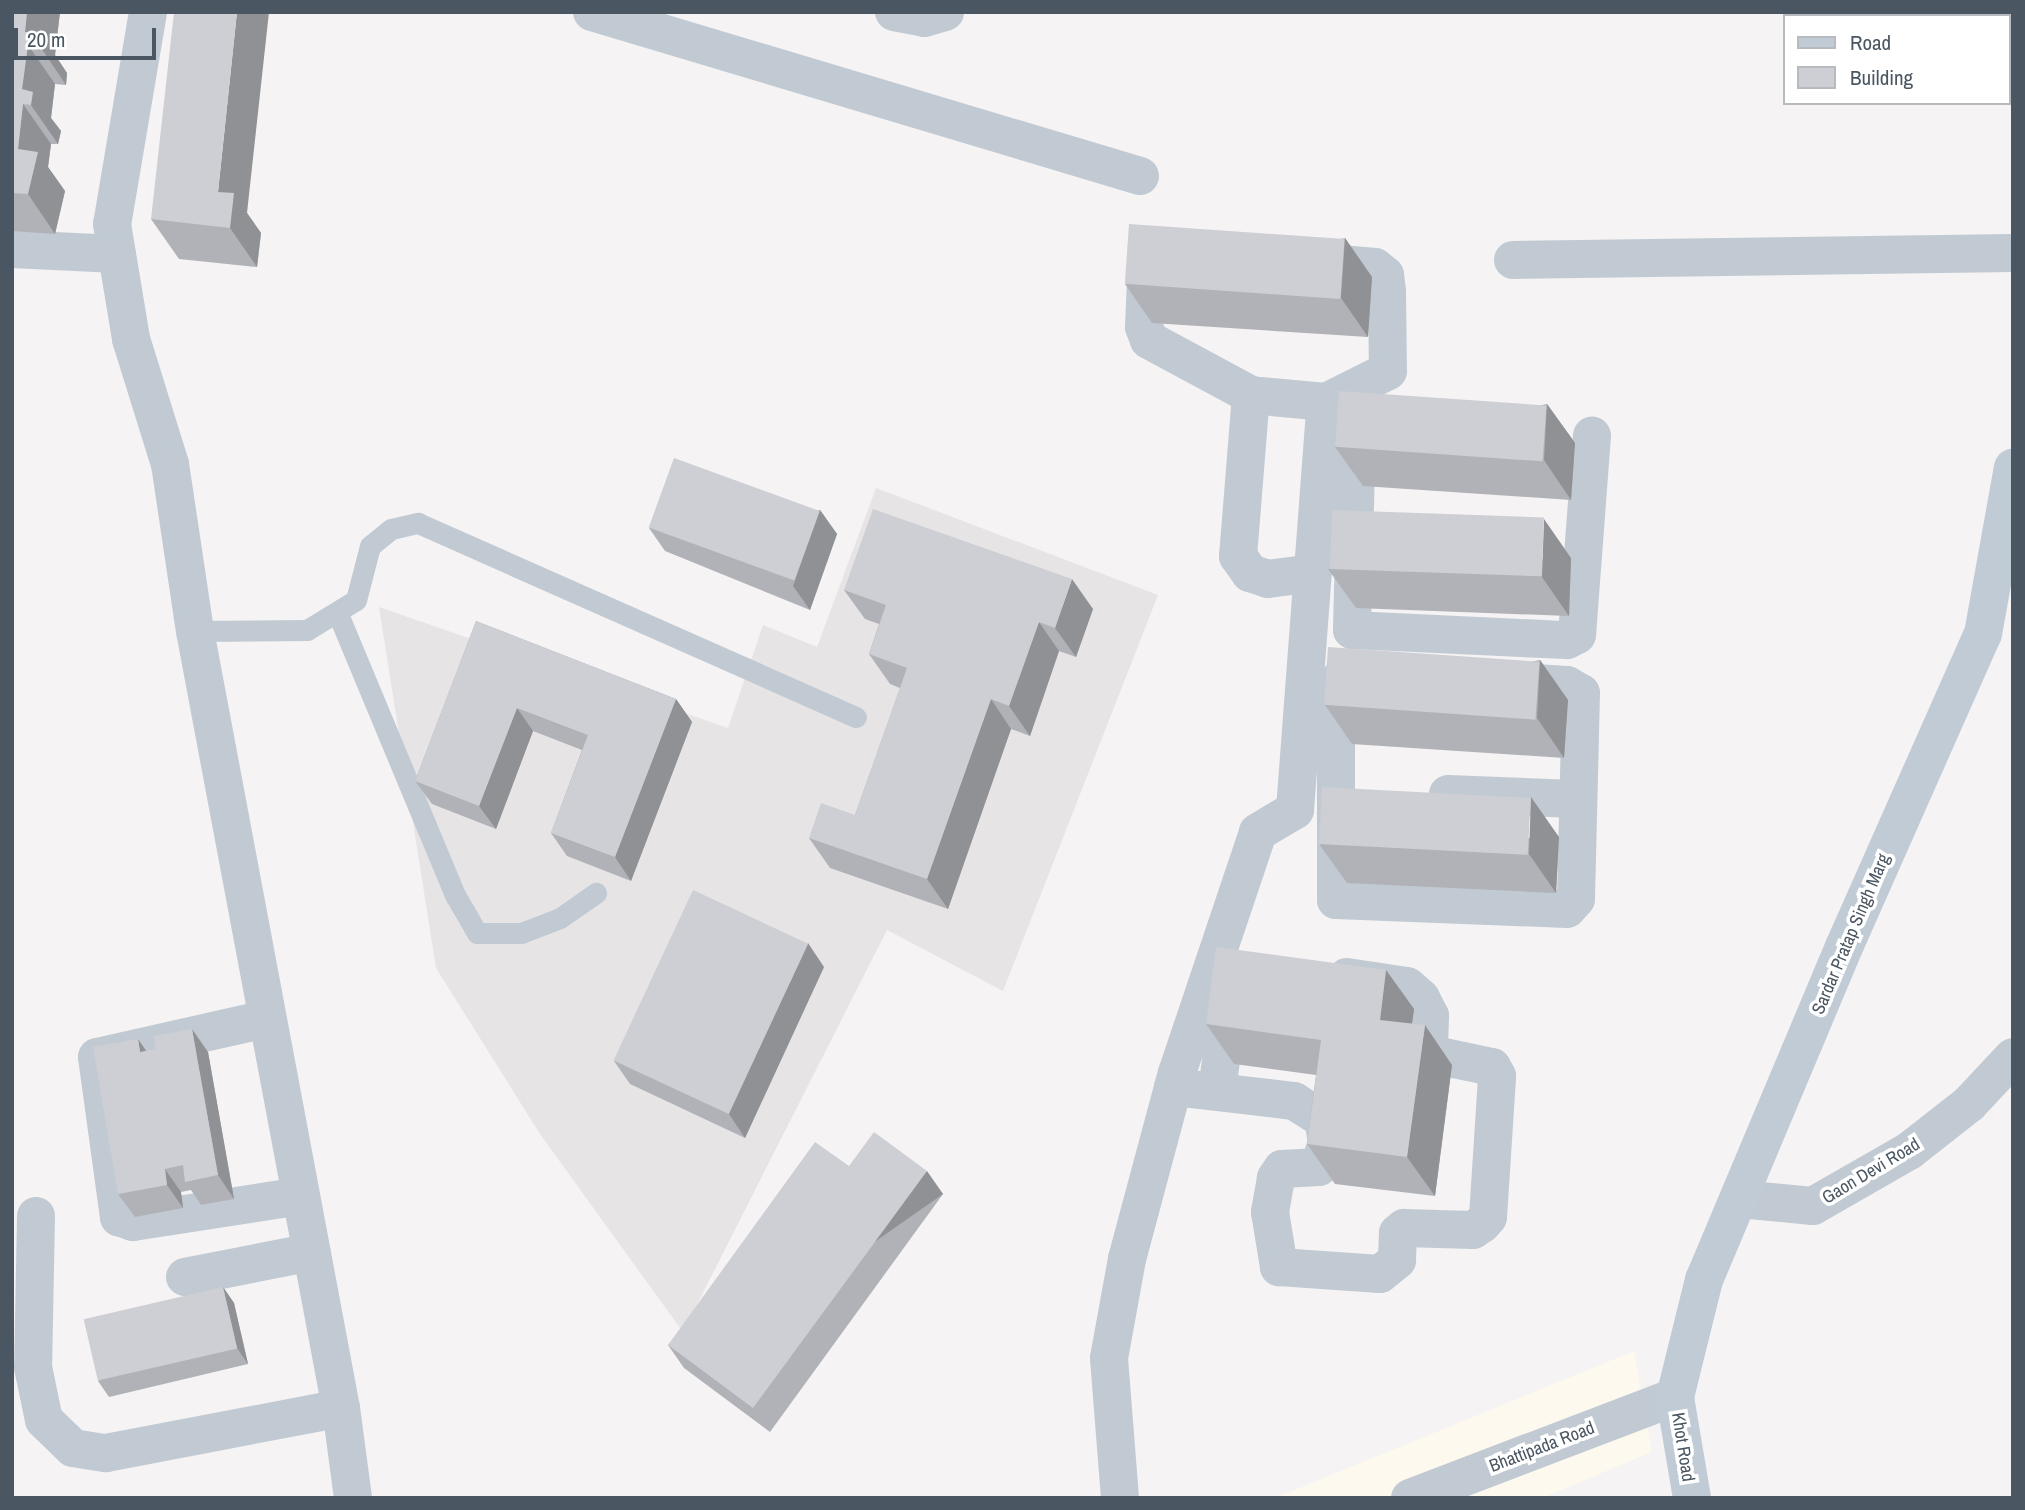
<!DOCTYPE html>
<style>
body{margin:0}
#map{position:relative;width:2025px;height:1510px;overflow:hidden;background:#f5f3f3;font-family:"Archivo Narrow",sans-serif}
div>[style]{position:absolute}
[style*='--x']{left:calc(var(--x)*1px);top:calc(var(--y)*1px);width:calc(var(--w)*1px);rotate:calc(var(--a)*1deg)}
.commercial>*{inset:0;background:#fdf9ef}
.education>*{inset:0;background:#e6e4e5}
.service>*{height:21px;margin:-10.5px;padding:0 10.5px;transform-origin:10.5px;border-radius:10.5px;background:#c1cad2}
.minor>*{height:38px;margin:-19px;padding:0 19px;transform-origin:19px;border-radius:19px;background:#c1cad2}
.tertiary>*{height:38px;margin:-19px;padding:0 19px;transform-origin:19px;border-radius:19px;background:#c1cad2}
.secondary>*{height:38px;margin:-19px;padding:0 19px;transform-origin:19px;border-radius:19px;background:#c1cbd6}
.wall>*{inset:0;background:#b0b2b7}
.shaded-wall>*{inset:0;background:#909195;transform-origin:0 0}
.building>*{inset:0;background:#cdcfd5;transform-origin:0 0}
span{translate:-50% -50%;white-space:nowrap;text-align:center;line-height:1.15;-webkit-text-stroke:7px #fff;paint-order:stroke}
.street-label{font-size:18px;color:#4a5661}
.frame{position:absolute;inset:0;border:14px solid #4a5661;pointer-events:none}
.legend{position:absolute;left:1783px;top:14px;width:228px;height:91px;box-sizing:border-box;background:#fff;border:2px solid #b7bbc0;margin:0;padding:9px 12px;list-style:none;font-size:21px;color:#4a5661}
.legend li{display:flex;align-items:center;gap:14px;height:35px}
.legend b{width:35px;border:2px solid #b7bbc0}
.scale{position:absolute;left:14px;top:28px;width:142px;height:32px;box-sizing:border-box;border:4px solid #4a5661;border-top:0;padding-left:9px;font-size:21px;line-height:24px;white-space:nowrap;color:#4a5661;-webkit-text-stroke:5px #fff;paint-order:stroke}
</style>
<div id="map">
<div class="commercial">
<div style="clip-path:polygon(1634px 1351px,1652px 1452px,1542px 1498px,1275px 1498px)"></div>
</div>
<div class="education">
<div style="clip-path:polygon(876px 488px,1158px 595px,1003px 991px,887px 930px,683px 1332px,540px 1134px,436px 968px,379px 607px,728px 728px,763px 625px,817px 647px)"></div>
</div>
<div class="service">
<div style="--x:338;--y:614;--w:304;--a:67.4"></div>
<div style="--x:455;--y:895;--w:44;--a:59.9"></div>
<div style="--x:477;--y:933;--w:44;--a:0"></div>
<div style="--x:521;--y:933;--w:42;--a:-21"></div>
<div style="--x:560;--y:918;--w:44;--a:-34.8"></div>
<div style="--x:195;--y:631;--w:112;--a:-0.5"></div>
<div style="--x:307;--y:630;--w:57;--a:-31.5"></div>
<div style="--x:356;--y:600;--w:56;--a:-75.5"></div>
<div style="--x:370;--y:546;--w:27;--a:-39"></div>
<div style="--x:391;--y:529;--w:28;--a:-13"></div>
<div style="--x:418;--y:523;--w:479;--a:23.9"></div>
</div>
<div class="minor">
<div style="--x:148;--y:12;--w:215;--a:99.6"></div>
<div style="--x:112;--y:224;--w:117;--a:80.6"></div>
<div style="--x:131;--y:339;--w:131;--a:72.7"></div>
<div style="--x:170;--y:464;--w:169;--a:81.5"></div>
<div style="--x:195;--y:631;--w:791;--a:79.36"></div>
<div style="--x:341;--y:1408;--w:91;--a:82.4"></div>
<div style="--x:592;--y:12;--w:572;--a:16.66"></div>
<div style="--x:894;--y:12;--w:31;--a:11"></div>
<div style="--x:924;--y:18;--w:22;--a:-16"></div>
<div style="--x:1158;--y:248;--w:218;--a:5"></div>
<div style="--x:1375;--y:267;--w:13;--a:39"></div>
<div style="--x:1385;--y:275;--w:17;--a:83"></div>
<div style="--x:1387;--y:292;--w:79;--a:89.3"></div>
<div style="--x:1388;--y:371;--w:69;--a:153.4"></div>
<div style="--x:1326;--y:402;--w:75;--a:-174.7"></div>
<div style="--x:1251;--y:395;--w:116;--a:-151.7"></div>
<div style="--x:1149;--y:340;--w:14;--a:-111"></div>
<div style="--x:1144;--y:327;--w:73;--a:-87.6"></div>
<div style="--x:1147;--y:254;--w:13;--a:-29"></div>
<div style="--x:12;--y:249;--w:105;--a:2.7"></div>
<div style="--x:1513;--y:260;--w:500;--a:-0.8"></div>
<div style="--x:1251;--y:395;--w:162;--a:94.6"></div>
<div style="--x:1238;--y:556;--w:21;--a:55"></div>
<div style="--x:1250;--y:573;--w:19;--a:18"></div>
<div style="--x:1268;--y:579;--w:45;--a:-7.6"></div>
<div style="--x:1357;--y:425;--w:205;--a:91.4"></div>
<div style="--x:1352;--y:630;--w:215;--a:2.7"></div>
<div style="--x:1567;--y:640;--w:11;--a:-27"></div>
<div style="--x:1577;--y:635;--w:200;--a:-85.7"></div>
<div style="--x:1346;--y:671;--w:221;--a:3.6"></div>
<div style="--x:1567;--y:685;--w:16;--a:30"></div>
<div style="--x:1581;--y:693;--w:206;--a:91.4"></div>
<div style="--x:1576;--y:899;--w:13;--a:132"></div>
<div style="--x:1567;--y:909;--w:231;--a:-177.8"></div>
<div style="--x:1336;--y:900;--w:216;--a:-90"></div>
<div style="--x:1336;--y:684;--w:16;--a:-52"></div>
<div style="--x:1448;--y:794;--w:127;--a:2.3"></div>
<div style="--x:266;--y:1019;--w:173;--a:167.3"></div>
<div style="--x:97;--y:1057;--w:162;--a:82.2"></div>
<div style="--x:119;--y:1217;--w:15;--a:20"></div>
<div style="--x:133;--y:1222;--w:169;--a:-8.8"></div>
<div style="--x:1173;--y:1087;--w:122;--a:6.6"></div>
<div style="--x:1294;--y:1101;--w:34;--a:32"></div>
<div style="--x:1323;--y:1119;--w:23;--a:80"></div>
<div style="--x:1327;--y:1142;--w:26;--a:108"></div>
<div style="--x:1319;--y:1167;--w:37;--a:177"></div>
<div style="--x:1282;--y:1169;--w:11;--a:124"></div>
<div style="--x:1276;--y:1178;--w:35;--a:100"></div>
<div style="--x:1270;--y:1212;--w:56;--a:80.7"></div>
<div style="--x:1279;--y:1267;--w:101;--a:4"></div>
<div style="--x:1380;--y:1274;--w:22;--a:-39"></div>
<div style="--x:1397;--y:1260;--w:27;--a:-88"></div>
<div style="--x:1398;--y:1233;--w:8;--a:-40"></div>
<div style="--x:1404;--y:1228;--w:69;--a:1.7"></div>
<div style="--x:1473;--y:1230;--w:11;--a:-34"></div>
<div style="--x:1482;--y:1224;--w:9;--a:-49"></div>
<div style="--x:1488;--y:1217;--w:141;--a:-86.3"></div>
<div style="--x:1497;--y:1076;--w:10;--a:-119"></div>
<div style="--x:1492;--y:1067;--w:58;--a:-168.1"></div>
<div style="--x:1435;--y:1055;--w:11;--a:-124"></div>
<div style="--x:1429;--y:1046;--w:30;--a:-88"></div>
<div style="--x:1430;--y:1016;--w:20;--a:-117"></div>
<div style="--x:1421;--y:998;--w:18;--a:-139"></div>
<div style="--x:1407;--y:986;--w:61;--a:-171.5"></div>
<div style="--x:1217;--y:1091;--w:94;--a:-82.6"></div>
<div style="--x:36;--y:1216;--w:151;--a:91.1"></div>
<div style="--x:33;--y:1367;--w:54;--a:78.3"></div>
<div style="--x:44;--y:1420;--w:40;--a:44"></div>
<div style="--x:73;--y:1448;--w:33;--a:9"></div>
<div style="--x:106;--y:1453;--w:239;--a:-10.8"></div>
<div style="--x:185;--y:1277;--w:129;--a:-11.1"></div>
<div style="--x:1120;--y:1498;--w:140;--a:-94.5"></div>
<div style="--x:1109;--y:1358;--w:101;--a:-79.7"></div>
<div style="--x:1127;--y:1259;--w:193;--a:-75"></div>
<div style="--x:1177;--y:1073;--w:254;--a:-71.4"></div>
<div style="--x:1258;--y:832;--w:43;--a:-30.7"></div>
<div style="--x:1295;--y:810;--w:409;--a:-85.7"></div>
<div style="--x:1410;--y:1498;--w:284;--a:-20.9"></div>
</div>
<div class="tertiary">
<div style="--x:1740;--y:1199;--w:73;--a:5.5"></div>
<div style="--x:1813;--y:1206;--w:111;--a:-29.8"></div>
<div style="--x:1909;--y:1151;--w:76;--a:-38.1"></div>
<div style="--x:1969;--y:1104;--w:64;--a:-46.9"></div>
</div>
<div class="secondary">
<div style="--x:1692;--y:1498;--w:102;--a:-99.6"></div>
<div style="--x:1675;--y:1397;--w:121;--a:-76.1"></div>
<div style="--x:1704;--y:1280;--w:361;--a:-67.2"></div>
<div style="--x:1844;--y:947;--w:342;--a:-66.1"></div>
<div style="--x:1983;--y:634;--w:169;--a:-79.8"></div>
</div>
<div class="wall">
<div style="clip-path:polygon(12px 12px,60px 12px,55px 55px,67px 73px,66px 85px,55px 84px,51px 118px,61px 131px,58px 144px,51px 144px,48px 167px,65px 191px,55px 234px,12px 231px)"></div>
<div style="clip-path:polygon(247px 213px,261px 233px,257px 267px,179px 259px,151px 219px)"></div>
<div style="clip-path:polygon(1345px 238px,1372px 277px,1368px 337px,1152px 323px,1125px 284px)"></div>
<div style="clip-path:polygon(1547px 404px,1575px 443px,1571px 500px,1363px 486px,1335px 447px)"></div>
<div style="clip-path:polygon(820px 510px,837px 534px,810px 610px,665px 551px,649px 528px)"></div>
<div style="clip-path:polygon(1571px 558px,1569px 616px,1356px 608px,1328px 569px)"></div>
<div style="clip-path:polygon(844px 590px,1093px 609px,1076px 657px,1059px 651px,1030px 736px,1011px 729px,948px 909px,830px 868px,809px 838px,855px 815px,900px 688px,890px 684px,869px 654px,879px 624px,865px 619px)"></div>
<div style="clip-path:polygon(476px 621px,676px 699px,692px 722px,631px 881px,567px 856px,551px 833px,582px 750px,533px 731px,496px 829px,432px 804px,415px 781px)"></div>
<div style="clip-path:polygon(1540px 660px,1568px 700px,1564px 758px,1352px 744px,1325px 705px)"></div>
<div style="clip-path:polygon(1559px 837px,1556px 893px,1347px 883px,1319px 844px)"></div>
<div style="clip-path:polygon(824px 967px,745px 1138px,630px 1084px,614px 1061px)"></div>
<div style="clip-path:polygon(1386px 970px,1414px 1009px,1412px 1024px,1452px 1065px,1435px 1196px,1335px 1184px,1307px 1144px,1316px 1075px,1234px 1064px,1206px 1024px)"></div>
<div style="clip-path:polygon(146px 1051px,208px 1052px,234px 1199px,201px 1205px,191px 1190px,181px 1192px,183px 1208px,135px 1217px,118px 1194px)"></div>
<div style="clip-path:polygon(849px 1166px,943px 1194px,770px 1432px,684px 1368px,668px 1345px)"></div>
<div style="clip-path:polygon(223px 1287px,234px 1303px,248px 1364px,109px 1397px,98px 1381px)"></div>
</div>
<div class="shaded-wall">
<div style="clip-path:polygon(27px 12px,60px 12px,55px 55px,67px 73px,66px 85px,39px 45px,25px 32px)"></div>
<div style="clip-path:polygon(237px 12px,269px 12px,247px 213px,261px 233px,257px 267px,230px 228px,218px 192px)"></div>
<div style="clip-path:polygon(28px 45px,55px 84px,51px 118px,61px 131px,58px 144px,31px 105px,22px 89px)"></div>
<div style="clip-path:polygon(23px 104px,51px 144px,48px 167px,65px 191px,55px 234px,28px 194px,18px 149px)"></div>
<div style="clip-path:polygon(1345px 238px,1372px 277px,1368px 337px,1341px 298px)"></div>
<div style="clip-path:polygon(1547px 404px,1575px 443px,1571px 500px,1544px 460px)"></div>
<div style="clip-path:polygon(820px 510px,837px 534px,810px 610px,793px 586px)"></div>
<div style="clip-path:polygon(1544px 519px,1571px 558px,1569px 616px,1542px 577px)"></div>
<div style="clip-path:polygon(1072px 579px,1093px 609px,1076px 657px,1055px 628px)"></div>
<div style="clip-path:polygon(1039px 622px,1059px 651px,1030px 736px,1009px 706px)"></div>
<div style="clip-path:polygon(1540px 660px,1568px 700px,1564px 758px,1537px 718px)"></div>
<div style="clip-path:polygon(676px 699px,692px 722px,631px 881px,615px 857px)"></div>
<div style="clip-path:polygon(991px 699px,1011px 729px,948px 909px,927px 879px)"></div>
<div style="clip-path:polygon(517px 708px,533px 731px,496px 829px,479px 806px)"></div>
<div style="clip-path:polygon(1531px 797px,1559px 837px,1556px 893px,1529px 854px)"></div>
<div style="clip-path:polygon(808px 943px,824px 967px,745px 1138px,729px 1114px)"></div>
<div style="clip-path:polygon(1386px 970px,1414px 1009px,1407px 1059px,1380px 1020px)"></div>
<div style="clip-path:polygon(1425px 1025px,1452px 1065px,1435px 1196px,1407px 1157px)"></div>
<div style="clip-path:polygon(192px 1029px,208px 1052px,234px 1199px,218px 1175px)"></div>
<div style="clip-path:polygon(138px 1039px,154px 1062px,140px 1052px)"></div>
<div style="clip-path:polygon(165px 1169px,181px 1192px,183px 1208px,167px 1185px)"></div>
<div style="left:927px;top:1171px;width:28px;height:294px;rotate:55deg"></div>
<div style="clip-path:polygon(223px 1287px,234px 1303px,248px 1364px,237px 1348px)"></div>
</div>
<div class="building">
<div style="clip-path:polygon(12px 12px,27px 12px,25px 32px,39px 33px,39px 45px,28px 45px,22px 89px,33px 92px,31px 105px,23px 104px,18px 149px,38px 152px,28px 194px,12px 193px)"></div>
<div style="clip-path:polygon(174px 12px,237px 12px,218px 192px,234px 193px,230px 228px,151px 219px)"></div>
<div style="left:1129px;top:224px;width:216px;height:60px;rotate:4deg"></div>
<div style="left:1339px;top:391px;width:208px;height:56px;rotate:4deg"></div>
<div style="left:674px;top:458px;width:155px;height:74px;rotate:20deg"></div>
<div style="clip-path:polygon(873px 509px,1072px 579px,1055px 628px,1039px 622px,1009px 706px,991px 699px,927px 879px,809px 838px,821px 803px,855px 815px,907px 668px,869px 654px,886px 605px,844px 590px)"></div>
<div style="left:1332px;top:510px;width:212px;height:59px;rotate:2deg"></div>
<div style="clip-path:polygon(476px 621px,676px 699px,615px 857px,551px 833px,588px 735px,517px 708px,479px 806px,415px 781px)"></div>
<div style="left:1328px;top:647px;width:212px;height:58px;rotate:4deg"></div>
<div style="left:1322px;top:787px;width:209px;height:57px;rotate:3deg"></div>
<div style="left:693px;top:890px;width:127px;height:188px;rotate:25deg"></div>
<div style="clip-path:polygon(1216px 947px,1386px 970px,1380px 1020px,1425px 1025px,1407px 1157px,1307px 1144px,1321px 1040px,1206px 1024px)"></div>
<div style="clip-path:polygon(192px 1029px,218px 1175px,185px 1182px,183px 1165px,165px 1169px,167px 1185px,118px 1194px,93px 1047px,138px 1039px,140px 1052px,155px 1049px,154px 1036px)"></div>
<div style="clip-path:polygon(874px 1132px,927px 1171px,753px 1408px,668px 1345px,815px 1142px,849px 1166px)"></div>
<div style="left:223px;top:1287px;width:63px;height:143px;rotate:77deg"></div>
</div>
<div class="street-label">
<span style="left:1851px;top:934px;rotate:-67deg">Sardar Pratap Singh Marg</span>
<span style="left:1871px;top:1171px;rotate:-31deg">Gaon Devi Road</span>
<span style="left:1542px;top:1447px;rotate:-21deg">Bhattipada Road</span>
<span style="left:1683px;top:1447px;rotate:81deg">Khot Road</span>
</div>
<div class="frame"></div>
<ul class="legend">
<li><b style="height:9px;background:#c1cbd6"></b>Road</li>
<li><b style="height:19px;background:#cdcfd5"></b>Building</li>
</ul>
<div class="scale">20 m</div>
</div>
